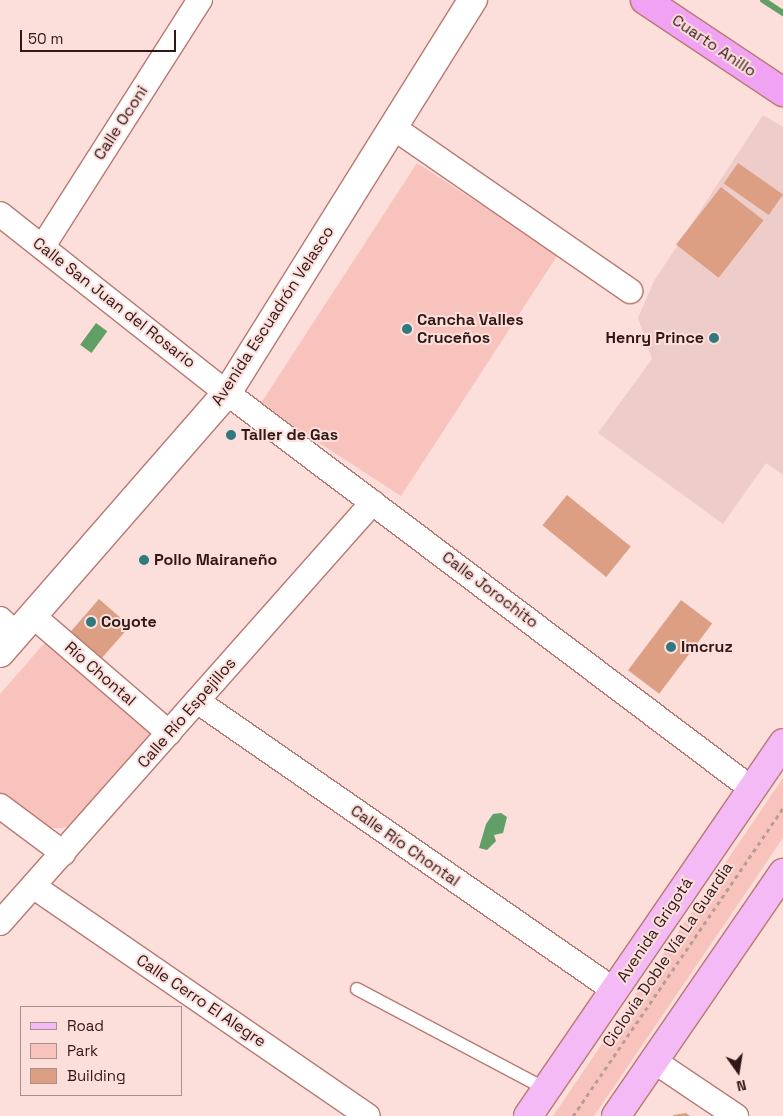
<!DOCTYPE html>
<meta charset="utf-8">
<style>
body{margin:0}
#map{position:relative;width:783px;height:1116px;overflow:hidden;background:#fcdedb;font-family:"Space Grotesk",sans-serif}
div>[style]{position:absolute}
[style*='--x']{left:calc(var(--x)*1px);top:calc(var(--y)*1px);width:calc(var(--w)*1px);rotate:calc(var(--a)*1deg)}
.built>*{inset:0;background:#edccc9}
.green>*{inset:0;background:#f8c3bd;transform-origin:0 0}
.water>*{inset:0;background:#629f66;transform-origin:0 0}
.stream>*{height:6px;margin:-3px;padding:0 3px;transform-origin:3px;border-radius:3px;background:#629f66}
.building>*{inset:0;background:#dc9f83;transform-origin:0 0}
.path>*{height:3px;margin-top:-1.5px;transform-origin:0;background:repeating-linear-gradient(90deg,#b89c99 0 4px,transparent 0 8px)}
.roads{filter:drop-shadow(1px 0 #b97972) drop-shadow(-1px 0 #b97972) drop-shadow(0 1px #b97972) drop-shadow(0 -1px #b97972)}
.service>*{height:12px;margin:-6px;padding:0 6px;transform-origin:6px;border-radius:6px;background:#fff}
.minor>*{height:24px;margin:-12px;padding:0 12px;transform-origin:12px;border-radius:12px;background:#fff}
.tertiary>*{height:28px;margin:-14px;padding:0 14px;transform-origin:14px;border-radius:14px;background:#fff}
.primary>*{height:28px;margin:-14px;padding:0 14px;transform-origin:14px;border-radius:14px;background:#f3baf5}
.trunk>*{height:28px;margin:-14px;padding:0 14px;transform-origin:14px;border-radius:14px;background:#efa3f2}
.dots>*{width:14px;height:14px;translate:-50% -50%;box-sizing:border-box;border:2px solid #fcdedb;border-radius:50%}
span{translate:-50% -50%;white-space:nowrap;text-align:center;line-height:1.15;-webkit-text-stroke:4px #fcdedb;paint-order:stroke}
.street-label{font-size:16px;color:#311816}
.poi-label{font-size:16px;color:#311816;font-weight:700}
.left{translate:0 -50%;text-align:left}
.right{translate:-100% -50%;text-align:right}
.legend{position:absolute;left:20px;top:1006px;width:162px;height:90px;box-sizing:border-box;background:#fcdedb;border:1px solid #ab8f8c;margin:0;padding:6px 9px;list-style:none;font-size:15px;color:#311816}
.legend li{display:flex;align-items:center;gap:10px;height:25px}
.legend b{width:25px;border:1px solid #ab8f8c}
.north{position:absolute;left:713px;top:1046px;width:50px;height:50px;-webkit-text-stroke:4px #fcdedb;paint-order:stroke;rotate:167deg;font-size:14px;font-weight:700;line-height:20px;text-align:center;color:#311816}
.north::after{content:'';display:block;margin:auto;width:18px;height:22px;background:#311816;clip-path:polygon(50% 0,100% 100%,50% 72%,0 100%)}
.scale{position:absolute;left:20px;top:30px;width:156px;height:22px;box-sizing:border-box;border:2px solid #311816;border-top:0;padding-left:6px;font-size:15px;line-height:18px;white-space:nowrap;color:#311816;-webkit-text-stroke:4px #fcdedb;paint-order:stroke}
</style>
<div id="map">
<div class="built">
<div style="clip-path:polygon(763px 115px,783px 127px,783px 475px,766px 463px,723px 524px,598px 433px,652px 359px,638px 318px,654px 281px)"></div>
</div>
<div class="green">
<div style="left:417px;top:163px;width:168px;height:288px;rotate:33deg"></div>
<div style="clip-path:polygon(48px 639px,157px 731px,71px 826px,62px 828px,49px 828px,0 794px,0 694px)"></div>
<div style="clip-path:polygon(783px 778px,783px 838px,594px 1116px,553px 1116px)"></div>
</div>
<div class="water">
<div style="left:96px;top:323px;width:14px;height:27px;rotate:36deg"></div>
<div style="clip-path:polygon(501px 813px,507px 817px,503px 833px,494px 835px,496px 841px,487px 850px,479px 848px,486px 824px,493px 814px)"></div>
</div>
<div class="stream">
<div style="--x:763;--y:0;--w:24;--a:33"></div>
</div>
<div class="building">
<div style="left:738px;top:163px;width:55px;height:25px;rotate:35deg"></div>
<div style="left:721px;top:187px;width:54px;height:73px;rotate:38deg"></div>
<div style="left:567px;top:495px;width:82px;height:39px;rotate:39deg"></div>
<div style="left:99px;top:599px;width:41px;height:43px;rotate:41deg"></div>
<div style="left:681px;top:600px;width:39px;height:88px;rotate:37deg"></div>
<div style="clip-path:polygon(686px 1113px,690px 1116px,673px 1116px,673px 1115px)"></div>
</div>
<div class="path">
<div style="--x:573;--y:1116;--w:373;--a:-55.7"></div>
</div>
<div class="roads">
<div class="service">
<div style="--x:357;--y:989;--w:214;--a:27.9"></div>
</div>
<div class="minor">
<div style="--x:394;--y:128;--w:287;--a:34.6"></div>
<div style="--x:0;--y:214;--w:289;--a:38.3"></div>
<div style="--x:227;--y:393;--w:658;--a:37.03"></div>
<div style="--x:43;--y:246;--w:292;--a:-57.5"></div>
<div style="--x:32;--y:615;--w:181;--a:40.7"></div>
<div style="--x:0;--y:619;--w:22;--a:43"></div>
<div style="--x:197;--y:701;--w:507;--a:34.72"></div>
<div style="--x:0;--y:806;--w:79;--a:36.7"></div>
<div style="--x:33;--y:886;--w:406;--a:34.5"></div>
<div style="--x:0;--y:923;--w:562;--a:-48.46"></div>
<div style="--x:654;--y:1061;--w:99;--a:33.9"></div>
</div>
<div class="tertiary">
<div style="--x:0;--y:653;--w:345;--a:-48.9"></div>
<div style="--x:227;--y:393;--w:464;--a:-58"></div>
</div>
<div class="primary">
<div style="--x:528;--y:1116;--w:452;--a:-55.6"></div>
<div style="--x:616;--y:1116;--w:295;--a:-55.5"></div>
</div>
<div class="trunk">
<div style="--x:645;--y:0;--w:166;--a:33.7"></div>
</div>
</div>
<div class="dots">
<div style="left:407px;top:329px;background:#317981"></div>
<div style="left:714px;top:338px;background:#317981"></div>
<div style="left:231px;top:435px;background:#317981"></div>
<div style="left:144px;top:560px;background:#317981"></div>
<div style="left:91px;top:622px;background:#317981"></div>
<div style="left:671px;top:647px;background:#317981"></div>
</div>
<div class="street-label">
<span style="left:714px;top:46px;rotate:34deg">Cuarto Anillo</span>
<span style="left:121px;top:123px;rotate:-57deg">Calle Oconi</span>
<span style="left:114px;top:303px;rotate:38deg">Calle San Juan del Rosario</span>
<span style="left:273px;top:316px;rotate:-57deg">Avenida Escuadrón Velasco</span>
<span style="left:490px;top:590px;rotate:37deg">Calle Jorochito</span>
<span style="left:100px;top:674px;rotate:41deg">Río Chontal</span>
<span style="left:187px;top:713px;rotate:-49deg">Calle Río Espejillos</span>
<span style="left:405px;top:846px;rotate:35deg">Calle Río Chontal</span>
<span style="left:655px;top:930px;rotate:-56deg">Avenida Grigotá</span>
<span style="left:668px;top:955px;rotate:-56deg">Ciclovía Doble Vía La Guardia</span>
<span style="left:201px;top:1001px;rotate:34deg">Calle Cerro El Alegre</span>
</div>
<div class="poi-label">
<span class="left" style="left:417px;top:329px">Cancha Valles<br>Cruceños</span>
<span class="right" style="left:704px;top:338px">Henry Prince</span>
<span class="left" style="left:241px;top:435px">Taller de Gas</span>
<span class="left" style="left:154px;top:560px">Pollo Mairaneño</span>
<span class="left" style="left:101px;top:622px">Coyote</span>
<span class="left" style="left:681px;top:647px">Imcruz</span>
</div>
<ul class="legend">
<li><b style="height:6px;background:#f3baf5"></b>Road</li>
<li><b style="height:14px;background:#f8c3bd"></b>Park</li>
<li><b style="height:14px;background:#dc9f83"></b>Building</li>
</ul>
<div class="north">N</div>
<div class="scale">50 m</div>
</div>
